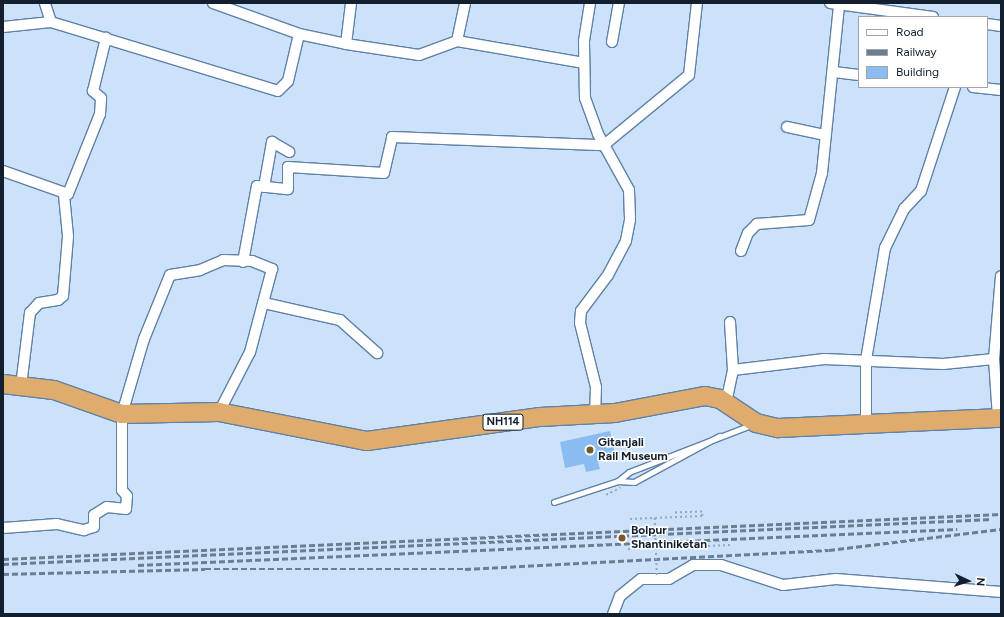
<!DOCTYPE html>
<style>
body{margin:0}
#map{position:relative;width:1004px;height:617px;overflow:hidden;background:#cce2fa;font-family:Figtree,sans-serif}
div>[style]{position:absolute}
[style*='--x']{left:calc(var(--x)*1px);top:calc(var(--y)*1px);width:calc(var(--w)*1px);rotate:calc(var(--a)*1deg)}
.building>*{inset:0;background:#8abcf2}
.path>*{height:1.5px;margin-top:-0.75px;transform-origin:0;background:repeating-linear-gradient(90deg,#94a7bd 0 2px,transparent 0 5px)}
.roads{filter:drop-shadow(1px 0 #5f81a6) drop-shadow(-1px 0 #5f81a6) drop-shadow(0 1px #5f81a6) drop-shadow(0 -1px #5f81a6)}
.lane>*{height:5px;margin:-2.5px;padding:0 2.5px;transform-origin:2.5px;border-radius:2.5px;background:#fff}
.street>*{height:10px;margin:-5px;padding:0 5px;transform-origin:5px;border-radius:5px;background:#fff}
.highway>*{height:18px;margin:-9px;padding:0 9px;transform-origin:9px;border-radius:9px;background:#dfac6e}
.rail>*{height:2.5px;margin-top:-1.25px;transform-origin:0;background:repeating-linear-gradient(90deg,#6b7d90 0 6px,transparent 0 9px)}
.path-bridge>*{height:1.5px;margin-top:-0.75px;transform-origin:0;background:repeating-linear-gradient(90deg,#94a7bd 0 2px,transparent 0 5px)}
.dots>*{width:11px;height:11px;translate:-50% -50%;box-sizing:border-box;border:2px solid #fff;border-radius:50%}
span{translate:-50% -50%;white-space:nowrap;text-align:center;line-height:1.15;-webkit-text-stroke:3px #fff;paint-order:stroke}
.shield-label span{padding:1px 3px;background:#fff;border:1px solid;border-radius:3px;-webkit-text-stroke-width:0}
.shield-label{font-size:11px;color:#111f2e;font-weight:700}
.poi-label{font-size:12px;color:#111f2e;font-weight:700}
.left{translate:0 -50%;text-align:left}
.frame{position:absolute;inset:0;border:4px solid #111f2e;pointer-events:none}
.legend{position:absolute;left:858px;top:16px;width:130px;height:72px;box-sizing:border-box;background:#fff;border:1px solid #a0a5ab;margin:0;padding:5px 7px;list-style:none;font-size:12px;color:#111f2e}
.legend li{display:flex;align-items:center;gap:8px;height:20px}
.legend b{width:20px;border:1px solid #a0a5ab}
.north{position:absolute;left:948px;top:561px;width:40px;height:40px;-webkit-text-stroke:3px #fff;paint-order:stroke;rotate:94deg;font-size:11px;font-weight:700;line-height:16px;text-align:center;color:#111f2e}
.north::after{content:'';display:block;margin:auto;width:14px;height:18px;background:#111f2e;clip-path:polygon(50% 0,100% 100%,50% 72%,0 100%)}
</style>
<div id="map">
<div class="building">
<div style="clip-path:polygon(610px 431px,616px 458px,598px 462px,600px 469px,586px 472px,584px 464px,565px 468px,560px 442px)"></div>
</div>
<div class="path">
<div style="--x:606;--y:495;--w:16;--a:-27"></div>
<div style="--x:630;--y:519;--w:72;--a:-2.4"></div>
<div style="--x:702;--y:516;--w:4;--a:-90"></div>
<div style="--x:702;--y:512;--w:30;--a:178"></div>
<div style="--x:628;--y:549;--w:103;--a:-2.2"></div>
</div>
<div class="roads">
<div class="lane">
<div style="--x:618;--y:481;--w:14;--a:-39"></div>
<div style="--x:629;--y:472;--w:131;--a:-21.1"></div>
<div style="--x:554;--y:502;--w:67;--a:-18.2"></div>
<div style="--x:618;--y:481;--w:16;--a:4"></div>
<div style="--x:634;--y:482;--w:97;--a:-28.4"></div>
</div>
<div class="street">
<div style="--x:213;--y:3;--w:91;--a:19.8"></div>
<div style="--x:299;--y:34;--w:48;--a:12"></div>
<div style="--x:346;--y:44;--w:74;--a:8.6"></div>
<div style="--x:419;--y:55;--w:40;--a:-20.2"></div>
<div style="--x:457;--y:41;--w:129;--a:9.8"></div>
<div style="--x:590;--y:3;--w:39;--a:99"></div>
<div style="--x:584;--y:42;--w:56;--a:89"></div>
<div style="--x:585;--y:98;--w:38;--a:70"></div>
<div style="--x:598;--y:134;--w:64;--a:61"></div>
<div style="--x:629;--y:190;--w:30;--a:88"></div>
<div style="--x:630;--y:220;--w:21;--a:101"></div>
<div style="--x:626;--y:241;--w:38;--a:118"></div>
<div style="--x:608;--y:275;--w:45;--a:126.9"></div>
<div style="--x:581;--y:311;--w:12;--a:95"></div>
<div style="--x:580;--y:323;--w:66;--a:76"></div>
<div style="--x:596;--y:387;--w:27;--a:92"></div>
<div style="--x:830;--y:3;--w:104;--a:7.7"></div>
<div style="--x:51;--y:22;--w:237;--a:16.9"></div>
<div style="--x:278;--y:91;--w:14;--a:-45"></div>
<div style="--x:288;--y:81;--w:48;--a:-76.8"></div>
<div style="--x:987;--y:24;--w:14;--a:8"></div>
<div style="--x:3;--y:27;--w:48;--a:-5.9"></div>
<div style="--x:51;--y:22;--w:20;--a:-108"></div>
<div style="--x:457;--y:41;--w:39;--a:-78"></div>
<div style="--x:612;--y:42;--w:40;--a:-80"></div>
<div style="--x:346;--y:44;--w:41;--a:-83"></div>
<div style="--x:834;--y:72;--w:25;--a:7"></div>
<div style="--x:973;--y:87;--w:28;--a:6"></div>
<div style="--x:787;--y:127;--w:39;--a:12"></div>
<div style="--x:3;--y:171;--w:69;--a:19.5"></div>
<div style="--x:68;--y:194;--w:86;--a:-68.2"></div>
<div style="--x:100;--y:114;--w:16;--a:-86"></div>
<div style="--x:101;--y:98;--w:11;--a:-139"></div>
<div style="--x:93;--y:91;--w:55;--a:-76.2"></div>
<div style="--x:264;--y:187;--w:46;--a:-79.9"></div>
<div style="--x:272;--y:142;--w:20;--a:30"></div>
<div style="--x:741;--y:251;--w:19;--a:-69"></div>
<div style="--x:748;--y:233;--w:13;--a:-45"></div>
<div style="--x:757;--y:224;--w:52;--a:-4.4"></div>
<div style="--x:809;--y:220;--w:49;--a:-74.5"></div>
<div style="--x:822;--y:173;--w:169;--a:-84.2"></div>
<div style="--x:243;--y:262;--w:77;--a:-79.6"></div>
<div style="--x:257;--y:186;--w:31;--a:6"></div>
<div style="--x:288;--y:189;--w:22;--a:-90"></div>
<div style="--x:288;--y:167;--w:96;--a:3.6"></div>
<div style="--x:384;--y:173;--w:37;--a:-77"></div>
<div style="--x:392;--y:137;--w:212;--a:2.2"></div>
<div style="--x:604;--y:145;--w:110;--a:-39.5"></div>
<div style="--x:689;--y:75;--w:72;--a:-83.7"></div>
<div style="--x:264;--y:303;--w:78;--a:12.6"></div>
<div style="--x:340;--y:320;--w:50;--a:41.7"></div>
<div style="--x:994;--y:359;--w:59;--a:86.1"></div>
<div style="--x:733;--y:370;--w:92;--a:-6.9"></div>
<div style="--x:824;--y:359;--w:119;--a:2.4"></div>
<div style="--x:943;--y:364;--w:51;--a:-5.6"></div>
<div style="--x:994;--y:359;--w:83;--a:-85.2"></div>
<div style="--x:21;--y:386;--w:74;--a:-83"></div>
<div style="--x:30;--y:313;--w:13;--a:-48"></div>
<div style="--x:39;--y:303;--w:19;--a:-9"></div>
<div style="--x:58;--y:300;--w:6;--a:-39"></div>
<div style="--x:63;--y:296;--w:60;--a:-85.2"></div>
<div style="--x:68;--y:236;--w:41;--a:-95.6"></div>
<div style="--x:726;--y:403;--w:34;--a:-78"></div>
<div style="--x:733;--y:370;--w:48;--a:-93.6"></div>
<div style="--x:866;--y:424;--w:64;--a:-90"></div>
<div style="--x:866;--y:360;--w:114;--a:-80.4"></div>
<div style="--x:885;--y:248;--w:43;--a:-64"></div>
<div style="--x:904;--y:209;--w:25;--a:-47"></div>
<div style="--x:921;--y:191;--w:109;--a:-71.9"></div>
<div style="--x:3;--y:528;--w:54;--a:-4.2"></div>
<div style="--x:57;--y:524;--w:28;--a:13"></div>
<div style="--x:84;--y:530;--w:10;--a:-17"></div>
<div style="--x:94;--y:527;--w:12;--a:-90"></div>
<div style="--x:94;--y:515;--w:15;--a:-32"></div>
<div style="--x:107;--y:507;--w:19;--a:6"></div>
<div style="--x:126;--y:509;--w:13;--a:-86"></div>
<div style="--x:127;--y:496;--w:8;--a:-130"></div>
<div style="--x:122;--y:490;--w:76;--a:-90"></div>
<div style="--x:122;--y:414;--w:78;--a:-73.7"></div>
<div style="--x:144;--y:339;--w:69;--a:-67.9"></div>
<div style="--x:170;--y:275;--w:30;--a:-9"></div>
<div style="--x:200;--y:270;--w:25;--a:-23"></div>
<div style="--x:223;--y:260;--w:29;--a:2"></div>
<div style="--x:252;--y:261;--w:22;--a:22"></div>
<div style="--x:272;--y:269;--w:86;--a:104.8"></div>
<div style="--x:250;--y:352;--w:68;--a:117.3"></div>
<div style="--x:613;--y:614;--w:19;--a:-69"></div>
<div style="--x:620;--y:596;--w:27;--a:-39"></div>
<div style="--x:641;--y:579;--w:28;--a:0"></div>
<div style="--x:669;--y:579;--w:28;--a:-30"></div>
<div style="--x:693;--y:565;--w:28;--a:0"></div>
<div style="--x:721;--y:565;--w:65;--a:17.9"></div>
<div style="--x:783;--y:585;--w:53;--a:-6.5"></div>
<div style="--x:836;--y:579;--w:166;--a:4.5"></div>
</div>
<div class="highway">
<div style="--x:3;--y:384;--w:51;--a:6.7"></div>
<div style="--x:54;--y:390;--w:72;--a:19.4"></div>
<div style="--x:122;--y:414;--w:97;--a:-1.2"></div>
<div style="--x:219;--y:412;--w:151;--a:11.1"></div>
<div style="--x:367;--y:441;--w:175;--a:-7.9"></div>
<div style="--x:540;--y:417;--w:75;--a:-3.1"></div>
<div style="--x:615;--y:413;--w:92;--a:-10.7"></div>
<div style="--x:705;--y:396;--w:15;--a:11"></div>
<div style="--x:720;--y:399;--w:43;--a:33.7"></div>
<div style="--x:756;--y:423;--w:23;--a:13"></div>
<div style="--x:778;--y:428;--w:223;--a:-2.6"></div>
</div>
</div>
<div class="rail">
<div style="--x:3;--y:559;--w:999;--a:-2.58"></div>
<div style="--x:3;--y:564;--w:990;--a:-2.61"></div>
<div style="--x:138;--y:565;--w:820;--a:-2.52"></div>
<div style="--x:3;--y:574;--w:202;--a:-1.4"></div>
<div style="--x:205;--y:569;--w:260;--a:0"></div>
<div style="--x:465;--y:569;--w:364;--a:-3"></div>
<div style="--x:829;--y:550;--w:173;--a:-7"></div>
</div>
<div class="path-bridge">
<div style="--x:655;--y:518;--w:58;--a:88"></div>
</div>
<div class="dots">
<div style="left:590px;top:450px;background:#79582e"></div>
<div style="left:622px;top:538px;background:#79582e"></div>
</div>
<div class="shield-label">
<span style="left:503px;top:422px">NH114</span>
</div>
<div class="poi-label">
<span class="left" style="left:598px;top:450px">Gitanjali<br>Rail Museum</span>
<span class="left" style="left:631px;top:538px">Bolpur<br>Shantiniketan</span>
</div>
<div class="frame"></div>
<ul class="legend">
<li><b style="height:5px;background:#fff"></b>Road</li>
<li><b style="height:5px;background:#6b7d90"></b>Railway</li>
<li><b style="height:11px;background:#8abcf2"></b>Building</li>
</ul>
<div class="north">N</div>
</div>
